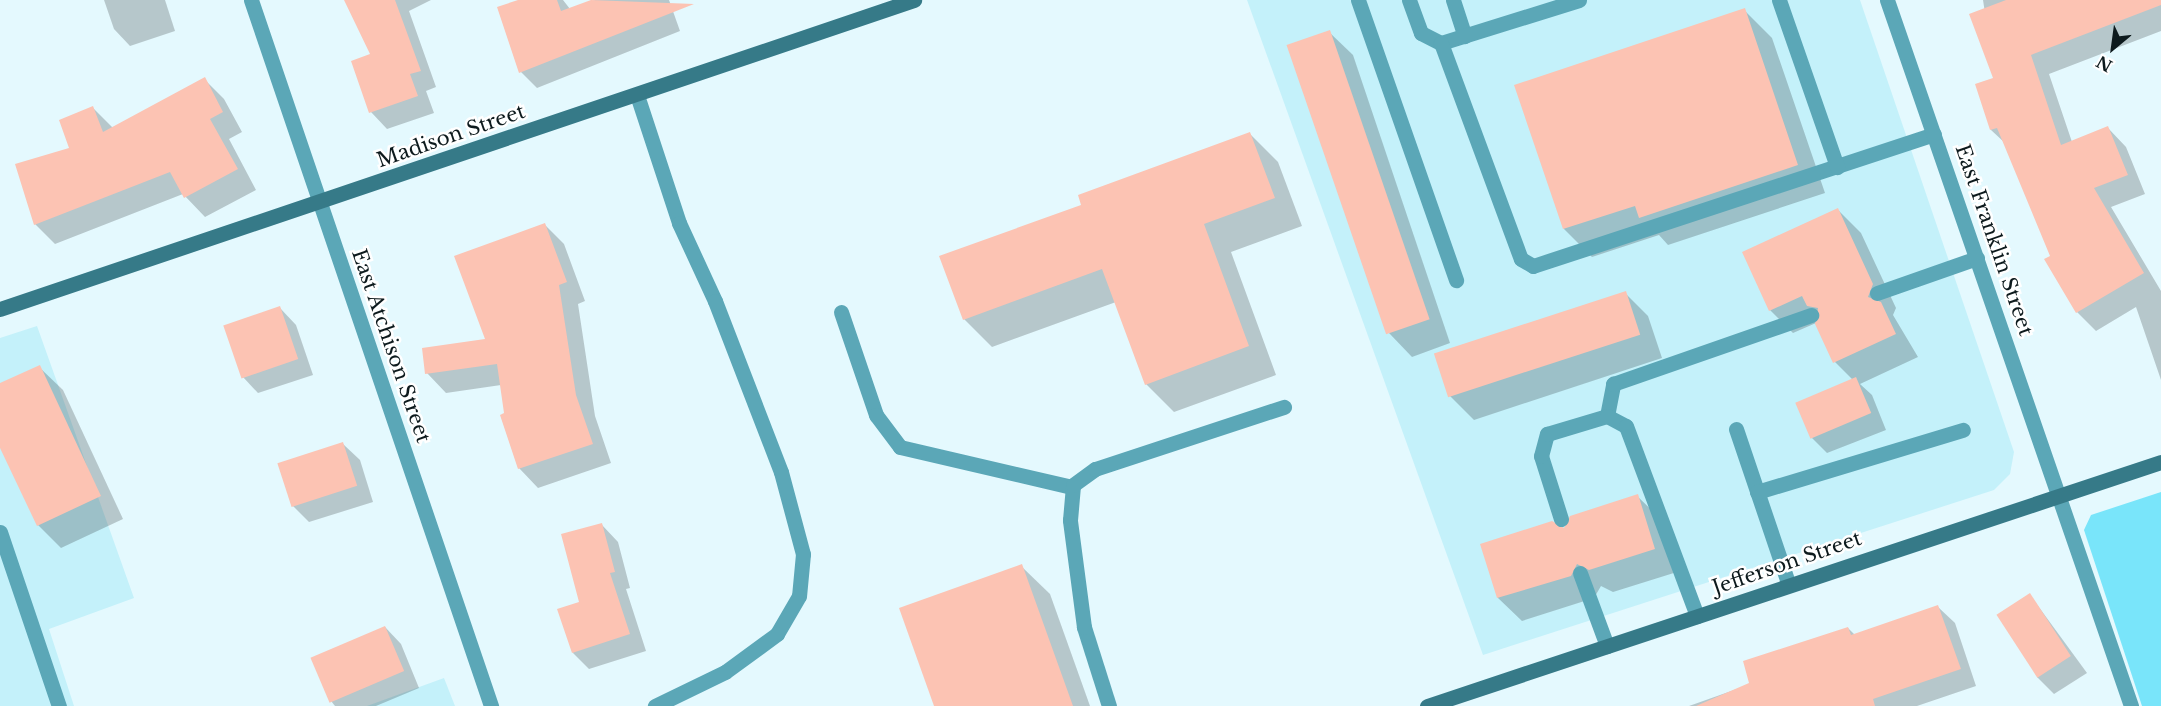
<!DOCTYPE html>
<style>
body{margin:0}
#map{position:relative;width:2161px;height:706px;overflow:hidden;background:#e4f9fe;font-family:"Libre Baskerville",serif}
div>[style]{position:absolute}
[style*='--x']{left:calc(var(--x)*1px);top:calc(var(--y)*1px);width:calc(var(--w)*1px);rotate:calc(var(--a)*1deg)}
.built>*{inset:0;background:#c4f1fa}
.green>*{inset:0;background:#79e5fa}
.shadow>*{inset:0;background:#0003}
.building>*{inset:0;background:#fcc3b3;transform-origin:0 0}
.lane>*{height:15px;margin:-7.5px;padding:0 7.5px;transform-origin:7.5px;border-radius:7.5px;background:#5ba7b7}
.street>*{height:15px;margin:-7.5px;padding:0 7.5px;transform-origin:7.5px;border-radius:7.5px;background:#5ba7b7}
.secondary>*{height:15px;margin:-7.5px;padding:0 7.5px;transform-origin:7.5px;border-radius:7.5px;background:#367a88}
span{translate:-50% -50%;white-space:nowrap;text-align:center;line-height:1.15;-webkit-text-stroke:5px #fff;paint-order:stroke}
.street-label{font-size:20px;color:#0d1a1d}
.north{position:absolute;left:2083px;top:18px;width:60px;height:60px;-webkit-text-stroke:4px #fff;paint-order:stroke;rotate:209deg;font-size:16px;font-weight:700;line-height:24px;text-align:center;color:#0d1a1d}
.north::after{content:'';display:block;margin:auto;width:21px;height:27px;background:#0d1a1d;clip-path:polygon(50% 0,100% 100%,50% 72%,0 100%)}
</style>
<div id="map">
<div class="built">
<div style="clip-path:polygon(1247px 0,1860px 0,2014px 452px,2010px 474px,1994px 490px,1483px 655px)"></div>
<div style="clip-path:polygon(37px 326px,134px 598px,49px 629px,74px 706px,0 706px,0 338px)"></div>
<div style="clip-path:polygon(444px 678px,455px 706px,367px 706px)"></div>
</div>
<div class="green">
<div style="clip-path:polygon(2161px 492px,2161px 706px,2142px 706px,2084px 530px,2091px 515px)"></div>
</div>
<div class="shadow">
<div style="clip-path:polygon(104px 0,165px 0,175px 31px,130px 46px,114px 29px)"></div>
<div style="clip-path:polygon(345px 0,431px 0,409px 11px,436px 87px,426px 91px,434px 113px,387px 129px,371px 112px,372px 55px)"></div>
<div style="clip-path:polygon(523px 0,563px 0,570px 9px,595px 0,669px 0,680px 31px,537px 88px,521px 72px)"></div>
<div style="clip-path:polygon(1983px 0,2161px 0,2161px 31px,2049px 74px,2072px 142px,2108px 128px,2126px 147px,2145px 194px,2111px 207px,2161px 291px,2161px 380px,2136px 307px,2096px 331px,2077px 312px,2005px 143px,1991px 130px,1995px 79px)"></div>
<div style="clip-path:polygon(1744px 10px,1772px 38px,1825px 193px,1668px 245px,1659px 235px,1592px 257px,1564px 229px,1516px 86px)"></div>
<div style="clip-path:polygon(1329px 32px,1353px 55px,1450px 343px,1412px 357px,1389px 333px)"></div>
<div style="clip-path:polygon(204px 79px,224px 99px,242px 132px,229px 139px,256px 190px,205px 217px,183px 194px,55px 244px,35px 224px,93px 108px,113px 128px)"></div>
<div style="clip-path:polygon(1250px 134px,1278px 162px,1302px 226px,1231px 252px,1276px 375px,1174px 412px,1146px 384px,1116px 302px,992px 347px,964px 319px,1083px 206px)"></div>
<div style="clip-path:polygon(1838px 210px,1861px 233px,1896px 308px,1893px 315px,1918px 357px,1860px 384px,1872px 395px,1886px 430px,1827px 453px,1811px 437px,1853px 380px,1835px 362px,1816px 323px,1793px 333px,1770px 310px)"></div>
<div style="clip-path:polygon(545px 225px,564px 244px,585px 301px,578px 304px,595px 416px,611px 463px,538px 488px,519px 468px,501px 385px,446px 393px,427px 373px,487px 340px)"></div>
<div style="clip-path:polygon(1625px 293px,1648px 316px,1662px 358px,1474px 420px,1450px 396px)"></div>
<div style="clip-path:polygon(280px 308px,296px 325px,313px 375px,258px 393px,242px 376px)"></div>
<div style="clip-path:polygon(39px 367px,63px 390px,123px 519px,61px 548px,38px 525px,0 444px,0 385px)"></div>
<div style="clip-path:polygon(343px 444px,360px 460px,373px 502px,309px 522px,292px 505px)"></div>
<div style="clip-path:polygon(1637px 496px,1661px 519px,1677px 572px,1613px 592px,1601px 586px,1594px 598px,1522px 621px,1498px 598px,1482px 545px,1565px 530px)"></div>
<div style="clip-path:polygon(602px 525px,618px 542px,630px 588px,626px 589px,646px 651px,589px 669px,573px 653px)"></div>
<div style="clip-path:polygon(1021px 566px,1050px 594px,1090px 706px,936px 706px)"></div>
<div style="clip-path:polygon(2030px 595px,2087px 673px,2054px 694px,2037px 677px)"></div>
<div style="clip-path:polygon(1938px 607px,1955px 623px,1976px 686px,1917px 706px,1689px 706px,1751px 684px,1848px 628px,1855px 635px)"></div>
<div style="clip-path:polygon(385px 627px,401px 644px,419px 688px,376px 706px,335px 706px,331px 701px)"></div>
</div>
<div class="building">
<div style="clip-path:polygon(344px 0,395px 0,421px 71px,410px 74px,418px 96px,369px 113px,351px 61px,370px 54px)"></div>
<div style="clip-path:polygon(518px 0,557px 0,561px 11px,591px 0,694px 4px,519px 73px,497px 7px)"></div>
<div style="clip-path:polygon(2006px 0,2161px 0,2161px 5px,2031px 55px,2061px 145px,2108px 126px,2128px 175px,2094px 188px,2144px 273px,2076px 313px,2044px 259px,2050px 256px,1997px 128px,1990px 130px,1975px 84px,1993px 78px,1969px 14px)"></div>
<div style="clip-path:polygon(1745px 8px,1798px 165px,1639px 218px,1635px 206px,1563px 229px,1514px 85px)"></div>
<div style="left:1330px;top:30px;width:306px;height:46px;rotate:71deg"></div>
<div style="clip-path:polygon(205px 77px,223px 112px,210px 119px,238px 169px,184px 198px,170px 172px,34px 225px,15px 164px,69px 148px,59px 120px,93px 106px,103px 132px)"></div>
<div style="clip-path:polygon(1250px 132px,1275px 198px,1204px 224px,1249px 346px,1145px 385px,1102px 269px,963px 320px,939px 256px,1081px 205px,1078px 195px)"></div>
<div style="clip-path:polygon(1838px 208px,1873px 284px,1868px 297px,1881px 302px,1896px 334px,1833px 363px,1815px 324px,1818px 308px,1807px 306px,1802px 296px,1769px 311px,1742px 252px)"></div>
<div style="clip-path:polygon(545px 223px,567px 282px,559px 285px,576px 395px,593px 444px,518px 469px,500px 415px,504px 413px,497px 364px,425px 374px,422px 348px,485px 339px,454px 256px)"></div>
<div style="left:1626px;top:291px;width:46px;height:202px;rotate:72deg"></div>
<div style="left:280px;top:306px;width:56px;height:60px;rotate:71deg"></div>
<div style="clip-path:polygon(40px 365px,101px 496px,37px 526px,0 448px,0 383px)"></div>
<div style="left:1856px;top:377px;width:39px;height:66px;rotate:67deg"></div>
<div style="left:343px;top:442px;width:46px;height:69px;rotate:72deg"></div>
<div style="clip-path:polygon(1638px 494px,1655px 549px,1589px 570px,1577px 564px,1571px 576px,1497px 598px,1480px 544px,1552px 521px,1564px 528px,1570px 516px)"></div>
<div style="clip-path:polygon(602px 523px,615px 572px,610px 573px,630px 634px,572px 653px,557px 609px,579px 602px,561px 534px)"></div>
<div style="clip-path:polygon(1022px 564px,1073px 706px,934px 706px,899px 608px)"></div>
<div style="left:2030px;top:593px;width:75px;height:40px;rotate:57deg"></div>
<div style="clip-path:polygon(1938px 605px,1961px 669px,1873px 699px,1875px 706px,1696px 706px,1749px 683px,1743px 661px,1848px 627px,1851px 635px)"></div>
<div style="left:385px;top:626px;width:49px;height:81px;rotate:67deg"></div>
</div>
<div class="lane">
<div style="--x:1358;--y:0;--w:297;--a:70.7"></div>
<div style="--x:1409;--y:0;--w:35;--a:70"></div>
<div style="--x:1421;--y:33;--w:22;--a:27"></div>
<div style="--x:1453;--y:0;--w:38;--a:72"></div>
<div style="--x:1579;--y:0;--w:145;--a:162.7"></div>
<div style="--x:1441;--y:43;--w:230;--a:69.7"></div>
<div style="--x:1521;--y:259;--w:14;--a:30"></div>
<div style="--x:1533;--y:266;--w:422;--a:-18.2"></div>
<div style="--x:1779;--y:0;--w:177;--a:70.8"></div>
<div style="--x:637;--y:95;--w:135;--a:71.8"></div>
<div style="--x:679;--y:223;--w:86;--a:65.2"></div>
<div style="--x:715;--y:301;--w:183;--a:68.9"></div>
<div style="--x:781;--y:472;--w:85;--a:75"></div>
<div style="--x:803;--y:554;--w:42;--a:95.4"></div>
<div style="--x:799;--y:596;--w:44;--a:120.1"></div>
<div style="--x:777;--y:634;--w:64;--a:143.8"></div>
<div style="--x:725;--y:672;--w:78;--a:154.1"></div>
<div style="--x:1877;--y:293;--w:106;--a:-19.3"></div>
<div style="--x:841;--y:312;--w:109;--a:71.2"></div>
<div style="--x:876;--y:415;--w:40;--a:53"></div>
<div style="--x:900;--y:447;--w:177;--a:13.1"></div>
<div style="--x:1607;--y:416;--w:33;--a:-79"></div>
<div style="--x:1613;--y:384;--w:210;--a:-19.2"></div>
<div style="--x:1736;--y:429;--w:163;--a:71.3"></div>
<div style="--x:1757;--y:492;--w:215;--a:-16.8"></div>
<div style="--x:1561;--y:519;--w:66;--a:-107.6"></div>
<div style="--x:1541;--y:456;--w:23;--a:-75"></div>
<div style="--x:1547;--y:434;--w:63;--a:-16.7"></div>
<div style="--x:1607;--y:416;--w:21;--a:28"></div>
<div style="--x:1626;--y:426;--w:203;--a:69.5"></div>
<div style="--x:0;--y:532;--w:184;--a:71.3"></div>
<div style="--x:1580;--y:573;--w:78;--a:69.7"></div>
<div style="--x:1109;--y:706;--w:83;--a:-107.6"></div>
<div style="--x:1084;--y:627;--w:108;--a:-97.5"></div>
<div style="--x:1070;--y:520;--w:35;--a:-85"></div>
<div style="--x:1073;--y:485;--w:27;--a:-36"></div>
<div style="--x:1095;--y:469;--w:199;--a:-18.2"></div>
</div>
<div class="street">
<div style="--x:251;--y:0;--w:746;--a:71.22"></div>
<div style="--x:1887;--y:0;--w:747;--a:70.93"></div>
</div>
<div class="secondary">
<div style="--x:0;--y:309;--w:965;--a:-18.68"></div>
<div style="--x:1427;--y:706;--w:773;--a:-18.39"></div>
</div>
<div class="street-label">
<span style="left:451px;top:136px;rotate:-19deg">Madison Street</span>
<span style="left:1994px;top:240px;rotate:71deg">East Franklin Street</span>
<span style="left:391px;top:346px;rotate:71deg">East Atchison Street</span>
<span style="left:1787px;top:563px;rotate:-19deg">Jefferson Street</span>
</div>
<div class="north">N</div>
</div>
